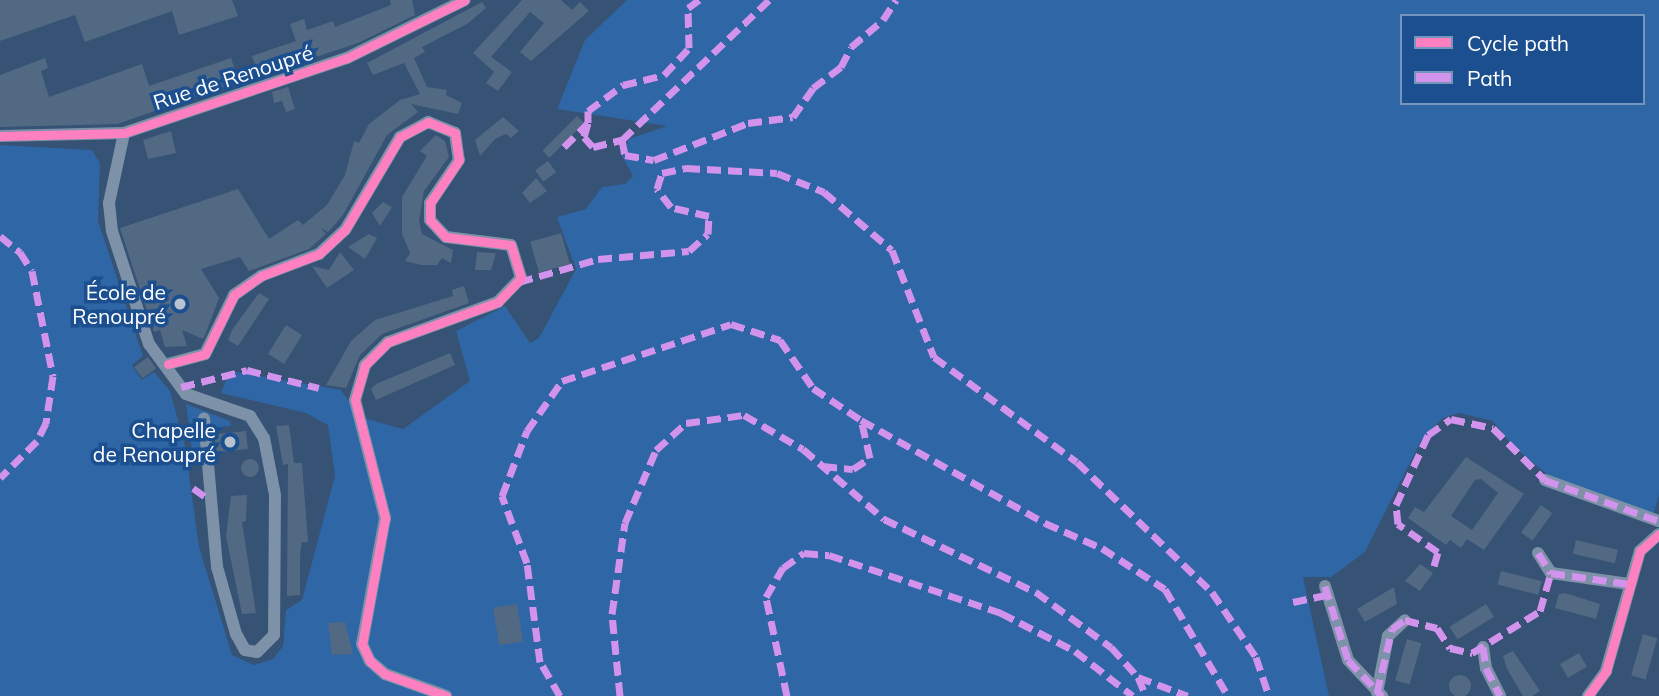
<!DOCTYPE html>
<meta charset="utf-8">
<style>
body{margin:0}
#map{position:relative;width:1659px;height:696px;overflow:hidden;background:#365274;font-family:Mulish,sans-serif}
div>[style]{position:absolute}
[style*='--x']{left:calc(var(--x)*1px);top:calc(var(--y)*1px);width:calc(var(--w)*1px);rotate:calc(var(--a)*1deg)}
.green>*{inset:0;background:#2f66a5}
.building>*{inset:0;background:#526984;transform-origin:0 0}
.round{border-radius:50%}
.minor>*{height:12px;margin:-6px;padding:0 6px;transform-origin:6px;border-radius:6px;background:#7d92a8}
.quiet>*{height:7px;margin-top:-3.5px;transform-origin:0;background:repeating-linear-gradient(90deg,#d193ec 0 14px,transparent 0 21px)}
.cycleway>*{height:9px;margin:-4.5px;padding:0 4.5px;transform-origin:4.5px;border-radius:4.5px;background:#ff80c0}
.dots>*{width:19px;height:19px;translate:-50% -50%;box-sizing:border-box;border:4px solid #1b4f8f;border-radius:50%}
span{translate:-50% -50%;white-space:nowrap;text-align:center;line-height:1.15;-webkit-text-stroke:7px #1b4f8f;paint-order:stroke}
.street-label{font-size:21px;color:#fff}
.poi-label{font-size:21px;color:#fff}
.right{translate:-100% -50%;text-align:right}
.legend{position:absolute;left:1400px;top:14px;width:245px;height:91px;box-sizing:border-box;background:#1b4f8f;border:2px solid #7695bc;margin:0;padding:9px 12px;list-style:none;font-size:21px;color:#fff}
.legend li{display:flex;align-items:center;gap:14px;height:35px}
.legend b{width:35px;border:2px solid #7695bc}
</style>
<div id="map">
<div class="green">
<div style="clip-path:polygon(evenodd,627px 0,1659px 0,1659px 495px,1653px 515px,1555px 481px,1512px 445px,1493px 421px,1459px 413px,1443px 418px,1422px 439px,1365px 552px,1331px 577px,1303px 577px,1329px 696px,0 696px,0 145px,92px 150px,100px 163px,98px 221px,143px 356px,132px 365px,142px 380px,154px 372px,170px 391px,185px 446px,199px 547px,232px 655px,254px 665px,273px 659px,283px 646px,286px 610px,302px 600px,335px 476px,328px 425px,306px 413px,221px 393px,230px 371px,341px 390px,360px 417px,403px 429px,470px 381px,456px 331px,505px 306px,530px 343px,539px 338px,576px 269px,557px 217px,586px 209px,602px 187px,625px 184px,633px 176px,622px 156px,629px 139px,667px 126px,557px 109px,585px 40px,627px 0,1402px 16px,1643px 16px,1643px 103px,1402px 103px,1402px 16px)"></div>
<div style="clip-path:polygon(186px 404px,230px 421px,231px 426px,202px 429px,201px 446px,192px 451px)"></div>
</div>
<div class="building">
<div style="clip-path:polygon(0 0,232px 0,238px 16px,179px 35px,172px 11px,85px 42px,75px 15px,0 41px)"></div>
<div style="clip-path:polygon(390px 0,412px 0,415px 15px,358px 43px,259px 76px,252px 56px,296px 41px,290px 24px,304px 19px,307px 30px,333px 21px,335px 27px,391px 5px)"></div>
<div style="clip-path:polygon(522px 0,561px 0,572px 10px,580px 2px,589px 11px,531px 61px,520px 52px,544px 23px,530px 12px,491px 57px,512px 72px,498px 91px,486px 83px,494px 72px,473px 53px)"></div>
<div style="clip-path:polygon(482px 2px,486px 8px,467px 24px,422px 47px,425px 52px,414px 58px,427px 87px,447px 90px,446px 95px,462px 103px,458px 114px,411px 104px,418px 112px,387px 135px,343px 215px,328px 232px,321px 228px,326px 234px,309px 249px,249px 271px,240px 257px,201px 269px,219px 298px,206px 333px,203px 339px,182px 330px,187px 346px,165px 347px,160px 330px,154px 332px,120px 228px,238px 189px,269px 239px,298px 220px,303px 225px,327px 205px,345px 175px,354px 141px,359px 143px,369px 124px,400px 100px,420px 94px,404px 63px,373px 75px,367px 63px)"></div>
<div style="clip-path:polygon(45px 58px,48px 68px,41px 71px,49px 97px,142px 64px,149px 86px,231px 58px,239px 82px,117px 124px,0 127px,0 75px)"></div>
<div style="clip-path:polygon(288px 87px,295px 109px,286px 112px,282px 101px,274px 103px,272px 92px)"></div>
<div style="left:577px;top:116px;width:10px;height:49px;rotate:45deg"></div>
<div style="clip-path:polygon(503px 117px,519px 131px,511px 138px,506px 134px,495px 139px,480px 156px,475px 140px)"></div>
<div style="clip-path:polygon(171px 131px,176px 153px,148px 159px,143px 140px)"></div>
<div style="clip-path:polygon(436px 135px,445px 141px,449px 157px,424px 191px,419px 221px,422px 234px,453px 250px,451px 263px,442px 258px,437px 265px,421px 265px,405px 261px,410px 253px,402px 234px,402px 197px,427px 156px,420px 151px)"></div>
<div style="left:548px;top:161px;width:14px;height:16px;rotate:54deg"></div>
<div style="clip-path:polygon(536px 178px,547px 191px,530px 203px,522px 193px)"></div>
<div style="clip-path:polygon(383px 202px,392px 207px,380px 226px,372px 213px)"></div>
<div style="left:561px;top:233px;width:32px;height:32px;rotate:74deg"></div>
<div style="clip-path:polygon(369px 234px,377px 238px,365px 259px,348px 247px)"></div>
<div style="clip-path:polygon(340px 252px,354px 270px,327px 288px,312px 266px,329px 270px)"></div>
<div style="clip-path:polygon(477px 252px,496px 253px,491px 270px,475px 270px)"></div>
<div style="clip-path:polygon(464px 286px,469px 303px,382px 334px,360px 355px,346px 388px,326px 385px,351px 341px,375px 320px,453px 296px,452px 290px)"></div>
<div style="clip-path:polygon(259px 293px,269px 299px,238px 346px,228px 340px,232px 330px)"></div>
<div style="left:286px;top:325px;width:19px;height:34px;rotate:32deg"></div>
<div style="clip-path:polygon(450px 353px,455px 365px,376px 400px,371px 389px,376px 384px)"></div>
<div style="left:148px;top:357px;width:14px;height:17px;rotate:54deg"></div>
<div style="clip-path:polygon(289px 425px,294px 463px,302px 463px,308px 542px,302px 542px,300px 556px,300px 595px,287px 596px,288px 464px,283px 465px,276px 426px)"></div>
<div style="left:246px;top:431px;width:18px;height:32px;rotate:84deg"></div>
<div style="clip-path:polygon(evenodd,1466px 457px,1524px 494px,1484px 550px,1467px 539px,1461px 548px,1450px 540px,1446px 545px,1408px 518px,1415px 507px,1424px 512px,1466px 457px,1481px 479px,1498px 493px,1472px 530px,1451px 516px,1475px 480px,1481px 479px)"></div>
<div class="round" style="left:241px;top:459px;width:18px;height:18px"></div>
<div style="clip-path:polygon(247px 495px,246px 521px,242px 522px,256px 613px,242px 614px,226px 536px,231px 496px)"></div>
<div style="left:1541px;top:505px;width:14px;height:34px;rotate:36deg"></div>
<div style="left:1576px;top:540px;width:43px;height:14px;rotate:13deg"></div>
<div style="clip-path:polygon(1420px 564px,1433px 573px,1420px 591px,1405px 581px)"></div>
<div style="left:1501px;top:571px;width:42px;height:14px;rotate:14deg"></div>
<div style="clip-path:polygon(1394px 587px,1397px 604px,1365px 622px,1357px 609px)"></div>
<div style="clip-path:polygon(1565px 593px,1600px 604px,1596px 619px,1555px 608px,1559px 594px)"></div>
<div style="left:517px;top:604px;width:38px;height:24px;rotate:81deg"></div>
<div style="left:1486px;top:604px;width:15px;height:43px;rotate:58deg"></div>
<div style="clip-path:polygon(345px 622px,353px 654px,332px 655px,328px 623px)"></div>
<div style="left:1643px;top:634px;width:15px;height:43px;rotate:16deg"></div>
<div style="left:1407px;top:639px;width:15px;height:43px;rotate:16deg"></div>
<div style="clip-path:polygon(1513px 651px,1540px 691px,1532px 696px,1523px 696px,1507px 669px,1503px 656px)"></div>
<div style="left:1579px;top:653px;width:16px;height:22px;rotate:60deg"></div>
<div class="round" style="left:1449px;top:675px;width:22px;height:22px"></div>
</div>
<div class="minor">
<div style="--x:124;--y:133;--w:72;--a:102.1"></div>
<div style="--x:109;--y:203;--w:28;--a:84"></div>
<div style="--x:112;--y:231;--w:119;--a:71.9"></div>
<div style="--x:149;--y:344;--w:62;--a:53.5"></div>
<div style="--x:186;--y:394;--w:68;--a:19"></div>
<div style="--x:250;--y:416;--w:26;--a:58"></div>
<div style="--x:264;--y:438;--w:58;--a:79.1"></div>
<div style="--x:275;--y:495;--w:140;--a:90.4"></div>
<div style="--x:274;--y:635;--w:24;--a:135"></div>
<div style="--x:257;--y:652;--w:12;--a:-171"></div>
<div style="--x:245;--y:650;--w:18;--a:-119"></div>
<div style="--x:236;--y:634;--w:70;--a:-105.8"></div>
<div style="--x:217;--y:567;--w:149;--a:-95"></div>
<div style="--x:0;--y:136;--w:124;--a:-1.4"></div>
<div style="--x:124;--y:133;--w:235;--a:-18.6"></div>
<div style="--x:347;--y:58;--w:131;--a:-26.2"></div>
<div style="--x:168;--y:364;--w:38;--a:-15"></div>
<div style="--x:205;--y:354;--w:66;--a:-63.8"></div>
<div style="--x:234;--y:295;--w:33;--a:-35"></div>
<div style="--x:261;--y:276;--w:62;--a:-20.8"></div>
<div style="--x:319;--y:254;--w:35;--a:-43"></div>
<div style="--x:345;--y:230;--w:108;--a:-59.4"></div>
<div style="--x:400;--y:137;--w:32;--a:-28"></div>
<div style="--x:428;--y:122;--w:29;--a:22"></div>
<div style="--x:455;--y:133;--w:27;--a:82"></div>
<div style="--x:459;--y:160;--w:52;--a:124"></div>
<div style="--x:430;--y:203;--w:17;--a:90"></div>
<div style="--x:430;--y:220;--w:23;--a:47"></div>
<div style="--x:446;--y:237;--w:65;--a:7"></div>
<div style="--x:511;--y:245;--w:34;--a:73"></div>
<div style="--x:521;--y:278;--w:33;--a:134"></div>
<div style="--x:498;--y:302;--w:117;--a:160"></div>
<div style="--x:388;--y:342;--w:33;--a:135"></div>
<div style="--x:365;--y:365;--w:36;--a:106"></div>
<div style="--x:355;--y:400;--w:122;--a:75.7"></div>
<div style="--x:385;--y:518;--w:128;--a:100.3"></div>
<div style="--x:362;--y:644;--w:19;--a:65"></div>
<div style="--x:370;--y:661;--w:20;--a:41"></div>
<div style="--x:385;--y:674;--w:65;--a:19.8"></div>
<div style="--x:1545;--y:480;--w:121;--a:19.8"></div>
<div style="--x:1538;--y:553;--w:24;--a:57"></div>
<div style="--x:1551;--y:573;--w:79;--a:8"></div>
<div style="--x:1325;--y:586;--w:77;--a:72.7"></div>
<div style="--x:1348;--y:660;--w:50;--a:46.6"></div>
<div style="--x:1483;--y:647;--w:21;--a:82"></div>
<div style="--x:1486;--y:668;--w:31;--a:63"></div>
<div style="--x:1377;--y:693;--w:58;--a:-79.1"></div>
<div style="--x:1388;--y:636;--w:23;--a:-43"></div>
<div style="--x:1588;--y:696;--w:31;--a:-54"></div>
<div style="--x:1606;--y:671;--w:125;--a:-74.2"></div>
<div style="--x:1640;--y:551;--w:25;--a:-42"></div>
</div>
<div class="quiet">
<div style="--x:588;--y:123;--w:15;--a:106"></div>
<div style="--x:584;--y:137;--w:13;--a:48"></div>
<div style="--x:593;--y:147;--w:30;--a:-14"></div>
<div style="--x:622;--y:140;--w:203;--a:-43.6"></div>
<div style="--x:622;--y:140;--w:15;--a:79"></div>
<div style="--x:625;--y:155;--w:29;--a:10"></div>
<div style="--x:654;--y:160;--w:101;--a:-21.5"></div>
<div style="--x:748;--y:123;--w:45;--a:-7.6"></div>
<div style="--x:793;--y:117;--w:35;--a:-55"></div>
<div style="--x:813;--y:88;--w:35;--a:-37"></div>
<div style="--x:841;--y:67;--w:22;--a:-63"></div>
<div style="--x:851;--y:47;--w:42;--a:-40.2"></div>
<div style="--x:883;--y:20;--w:24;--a:-57"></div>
<div style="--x:564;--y:147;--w:34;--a:-45"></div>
<div style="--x:588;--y:123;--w:12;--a:-90"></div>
<div style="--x:588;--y:111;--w:44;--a:-36.6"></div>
<div style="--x:623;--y:85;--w:42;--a:-13.7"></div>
<div style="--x:664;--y:75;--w:37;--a:-47"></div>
<div style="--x:689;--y:48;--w:40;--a:-91.4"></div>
<div style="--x:688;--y:8;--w:14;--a:-36"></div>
<div style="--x:0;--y:236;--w:26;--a:39"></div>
<div style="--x:20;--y:252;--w:22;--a:58"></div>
<div style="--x:32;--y:271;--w:107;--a:78.7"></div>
<div style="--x:53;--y:376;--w:48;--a:98.5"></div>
<div style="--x:46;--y:423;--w:20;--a:117"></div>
<div style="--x:37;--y:441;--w:52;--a:135"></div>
<div style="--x:519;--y:282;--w:82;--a:-16.2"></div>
<div style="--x:598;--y:259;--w:91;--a:-5"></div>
<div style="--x:689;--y:251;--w:25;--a:-42"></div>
<div style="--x:708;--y:234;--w:18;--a:-87"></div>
<div style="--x:709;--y:216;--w:39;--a:-167"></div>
<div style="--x:671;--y:207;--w:23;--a:-128"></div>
<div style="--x:657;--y:189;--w:17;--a:-73"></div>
<div style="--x:662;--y:173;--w:25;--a:-12"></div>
<div style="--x:686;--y:168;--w:91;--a:3.1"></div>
<div style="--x:777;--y:173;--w:51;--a:22"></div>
<div style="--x:824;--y:192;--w:89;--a:40.5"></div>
<div style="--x:892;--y:250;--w:115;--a:68.6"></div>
<div style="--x:934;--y:357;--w:177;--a:36.3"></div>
<div style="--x:1077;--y:462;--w:187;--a:43.9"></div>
<div style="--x:1212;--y:592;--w:78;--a:55.9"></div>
<div style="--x:1256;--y:657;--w:41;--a:71.6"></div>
<div style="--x:181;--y:387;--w:68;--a:-14.4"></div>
<div style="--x:247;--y:370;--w:74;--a:14"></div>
<div style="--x:823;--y:466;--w:30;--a:6"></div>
<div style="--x:853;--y:469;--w:20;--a:-33"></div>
<div style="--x:870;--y:458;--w:39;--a:-103"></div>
<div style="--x:193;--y:488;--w:21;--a:35"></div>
<div style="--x:1538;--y:553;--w:24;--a:57"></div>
<div style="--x:1551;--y:573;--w:79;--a:8"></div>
<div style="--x:1434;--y:566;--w:15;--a:-74"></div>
<div style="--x:1438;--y:552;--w:49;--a:-145"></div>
<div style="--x:1398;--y:524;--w:19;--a:-96"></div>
<div style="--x:1396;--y:505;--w:77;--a:-65.4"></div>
<div style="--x:1428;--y:435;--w:28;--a:-35"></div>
<div style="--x:1451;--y:419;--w:43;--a:12.1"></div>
<div style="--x:1493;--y:428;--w:74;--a:45"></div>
<div style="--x:1545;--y:480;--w:121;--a:19.8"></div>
<div style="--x:1325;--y:586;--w:77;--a:72.7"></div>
<div style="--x:1348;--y:660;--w:50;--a:46.6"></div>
<div style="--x:1293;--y:602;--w:35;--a:-12"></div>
<div style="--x:1483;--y:647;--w:21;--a:82"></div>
<div style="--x:1486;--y:668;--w:31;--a:63"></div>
<div style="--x:1138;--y:677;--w:53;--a:20.8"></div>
<div style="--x:1377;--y:693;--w:66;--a:-76.8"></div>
<div style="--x:1392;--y:629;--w:16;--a:-35"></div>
<div style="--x:1405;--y:620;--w:33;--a:14"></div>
<div style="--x:1437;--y:628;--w:24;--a:57"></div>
<div style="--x:1450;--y:648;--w:23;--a:13"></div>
<div style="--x:1472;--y:653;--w:80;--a:-31.7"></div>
<div style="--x:1540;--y:611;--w:40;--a:-74"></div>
<div style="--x:560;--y:696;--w:39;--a:-120"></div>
<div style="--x:540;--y:662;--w:100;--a:-97.5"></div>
<div style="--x:527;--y:563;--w:72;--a:-110.5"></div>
<div style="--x:502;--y:496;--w:70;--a:-69"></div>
<div style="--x:527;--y:431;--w:61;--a:-55"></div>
<div style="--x:562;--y:381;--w:178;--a:-18.6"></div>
<div style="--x:731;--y:324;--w:52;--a:18.1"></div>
<div style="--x:780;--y:340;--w:58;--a:55.5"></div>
<div style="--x:813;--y:388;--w:58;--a:33.7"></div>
<div style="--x:861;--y:420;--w:211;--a:29.2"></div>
<div style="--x:1045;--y:523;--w:62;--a:23.7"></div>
<div style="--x:1102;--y:548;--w:75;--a:33.1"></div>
<div style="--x:1165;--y:589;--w:124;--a:59.5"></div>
<div style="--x:620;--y:696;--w:82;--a:-95.6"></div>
<div style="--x:612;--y:614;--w:92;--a:-81.9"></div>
<div style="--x:625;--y:523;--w:79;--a:-67"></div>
<div style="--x:656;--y:450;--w:40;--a:-42"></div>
<div style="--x:686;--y:423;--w:59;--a:-7.9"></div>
<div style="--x:744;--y:415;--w:68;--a:30"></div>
<div style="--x:803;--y:449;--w:107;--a:40.8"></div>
<div style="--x:884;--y:519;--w:169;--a:25.7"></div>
<div style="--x:1036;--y:592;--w:93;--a:36.3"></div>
<div style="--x:1111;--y:647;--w:40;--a:48"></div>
<div style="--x:1138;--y:677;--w:21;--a:67"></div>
<div style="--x:787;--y:696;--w:101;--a:-102"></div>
<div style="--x:766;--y:597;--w:34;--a:-60"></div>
<div style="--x:783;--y:568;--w:26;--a:-36"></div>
<div style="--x:804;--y:553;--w:25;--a:5"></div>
<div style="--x:829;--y:555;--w:182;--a:18.6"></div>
<div style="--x:1001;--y:613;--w:83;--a:27.2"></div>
<div style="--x:1075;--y:651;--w:73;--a:37.8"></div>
</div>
<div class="cycleway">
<div style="--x:0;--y:136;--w:124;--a:-1.4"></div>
<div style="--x:124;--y:133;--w:235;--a:-18.6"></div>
<div style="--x:347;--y:58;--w:131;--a:-26.2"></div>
<div style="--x:168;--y:364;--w:38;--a:-15"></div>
<div style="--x:205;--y:354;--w:66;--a:-63.8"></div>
<div style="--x:234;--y:295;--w:33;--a:-35"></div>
<div style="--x:261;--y:276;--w:62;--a:-20.8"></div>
<div style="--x:319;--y:254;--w:35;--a:-43"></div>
<div style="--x:345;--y:230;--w:108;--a:-59.4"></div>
<div style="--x:400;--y:137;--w:32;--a:-28"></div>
<div style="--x:428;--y:122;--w:29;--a:22"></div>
<div style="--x:455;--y:133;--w:27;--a:82"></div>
<div style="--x:459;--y:160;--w:52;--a:124"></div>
<div style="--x:430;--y:203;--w:17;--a:90"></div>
<div style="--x:430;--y:220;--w:23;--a:47"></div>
<div style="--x:446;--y:237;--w:65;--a:7"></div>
<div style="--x:511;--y:245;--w:34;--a:73"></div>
<div style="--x:521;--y:278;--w:33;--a:134"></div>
<div style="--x:498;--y:302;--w:117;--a:160"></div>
<div style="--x:388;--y:342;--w:33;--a:135"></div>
<div style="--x:365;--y:365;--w:36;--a:106"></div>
<div style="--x:355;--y:400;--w:122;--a:75.7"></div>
<div style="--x:385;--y:518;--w:128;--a:100.3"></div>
<div style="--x:362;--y:644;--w:19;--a:65"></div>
<div style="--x:370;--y:661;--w:20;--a:41"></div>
<div style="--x:385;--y:674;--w:65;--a:19.8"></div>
<div style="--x:1588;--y:696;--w:31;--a:-54"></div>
<div style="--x:1606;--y:671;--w:125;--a:-74.2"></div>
<div style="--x:1640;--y:551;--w:25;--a:-42"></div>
</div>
<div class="dots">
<div style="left:180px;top:304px;background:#b9c2ce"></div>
<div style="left:230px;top:442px;background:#b9c2ce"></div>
</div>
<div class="street-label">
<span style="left:233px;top:77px;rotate:-18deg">Rue de Renoupré</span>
</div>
<div class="poi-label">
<span class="right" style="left:166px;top:304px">École de<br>Renoupré</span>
<span class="right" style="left:216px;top:442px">Chapelle<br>de Renoupré</span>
</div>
<ul class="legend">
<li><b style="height:9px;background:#ff80c0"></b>Cycle path</li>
<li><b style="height:9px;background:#d193ec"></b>Path</li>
</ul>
</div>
